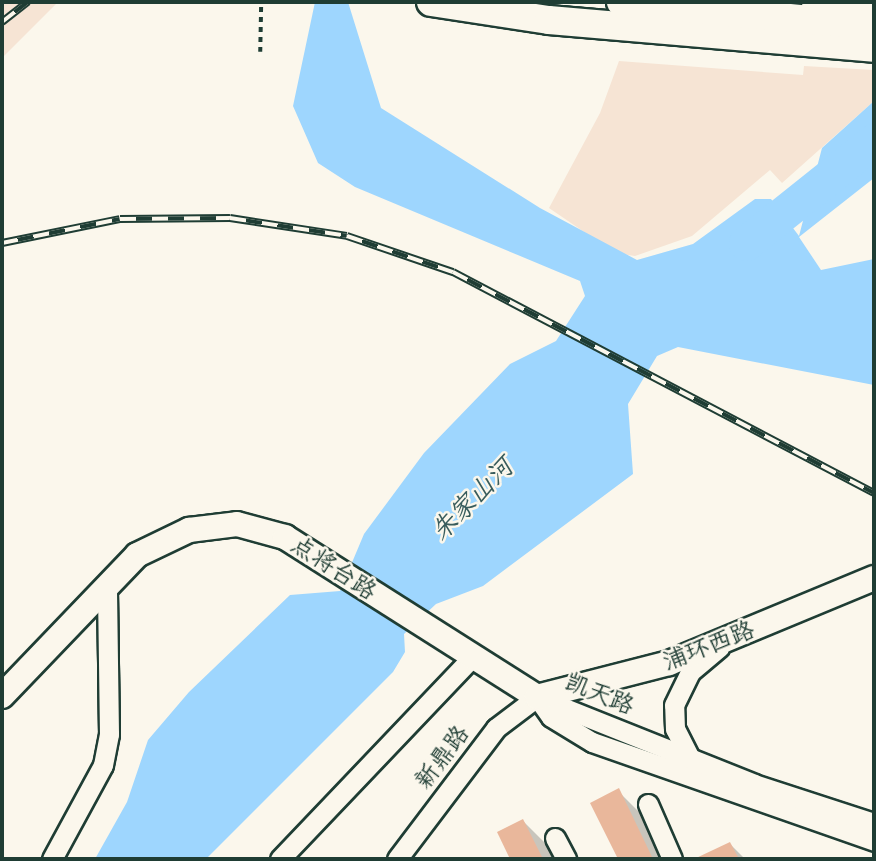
<!DOCTYPE html>
<meta charset="utf-8">
<style>
body{margin:0}
#map{position:relative;width:876px;height:861px;overflow:hidden;background:#fbf7ec;font-family:"Architects Daughter","LXGW WenKai TC",sans-serif}
div>[style]{position:absolute}
[style*='--x']{left:calc(var(--x)*1px);top:calc(var(--y)*1px);width:calc(var(--w)*1px);rotate:calc(var(--a)*1deg)}
.built>*{inset:0;background:#f6e4d4}
.water>*{inset:0;background:#9ed6fe}
.shadow>*{inset:0;background:#0003}
.river>*{height:35px;margin:-17.5px;padding:0 17.5px;transform-origin:17.5px;border-radius:17.5px;background:#9ed6fe}
.building>*{inset:0;background:#e9b79b}
.path>*{height:3.5px;margin-top:-1.75px;transform-origin:0;background:repeating-linear-gradient(90deg,#1f3d34 0 5px,transparent 0 10px)}
.roads{filter:drop-shadow(2px 0 #1f3d34) drop-shadow(-2px 0 #1f3d34) drop-shadow(0 2px #1f3d34) drop-shadow(0 -2px #1f3d34)}
.minor>*{height:19px;margin:-9.5px;padding:0 9.5px;transform-origin:9.5px;border-radius:9.5px;background:#fbf7ec}
.major>*{height:24px;margin:-12px;padding:0 12px;transform-origin:12px;border-radius:12px;background:#fbf7ec}
.highway>*{height:28px;margin:-14px;padding:0 14px;transform-origin:14px;border-radius:14px;background:#fbf7ec}
.rail>*{height:8px;margin-top:-4px;transform-origin:0;background:repeating-linear-gradient(90deg,#fbf7ec 0 16px,#1f3d34 0 32px);box-sizing:border-box;border-block:2px solid #1f3d34}
span{translate:-50% -50%;white-space:nowrap;text-align:center;line-height:1.15;-webkit-text-stroke:5px #fbf7ec;paint-order:stroke}
.street-label{font-size:24px;color:#1f3d34}
.water-label{font-size:26px;color:#385c5c;font-style:italic}
.frame{position:absolute;inset:0;border:4px solid #1f3d34;pointer-events:none}
</style>
<div id="map">
<div class="built">
<div style="clip-path:polygon(2px 2px,58px 2px,2px 58px)"></div>
<div style="clip-path:polygon(619px 61px,803px 75px,804px 66px,874px 70px,874px 101px,782px 183px,770px 170px,692px 236px,635px 256px,615px 253px,549px 208px,600px 113px)"></div>
</div>
<div class="water">
<div style="clip-path:polygon(315px 2px,348px 2px,381px 108px,540px 208px,637px 260px,693px 244px,755px 199px,771px 199px,799px 236px,822px 148px,874px 101px,874px 178px,799px 237px,821px 270px,874px 259px,874px 385px,678px 347px,657px 356px,628px 404px,633px 474px,483px 586px,436px 604px,404px 634px,405px 652px,393px 672px,206px 859px,95px 859px,127px 802px,148px 740px,189px 692px,290px 595px,340px 591px,364px 534px,424px 453px,510px 364px,556px 341px,585px 296px,580px 281px,355px 187px,318px 163px,293px 106px)"></div>
</div>
<div class="shadow">
<div style="clip-path:polygon(618px 791px,643px 816px,665px 859px,620px 859px,592px 804px)"></div>
<div style="clip-path:polygon(523px 821px,548px 846px,555px 859px,512px 859px,499px 833px)"></div>
<div style="clip-path:polygon(730px 844px,745px 859px,708px 859px,706px 855px)"></div>
</div>
<div class="river">
<div style="--x:746;--y:243;--w:164;--a:-38.6"></div>
</div>
<div class="building">
<div style="clip-path:polygon(619px 788px,653px 859px,618px 859px,590px 803px)"></div>
<div style="clip-path:polygon(523px 819px,543px 859px,510px 859px,497px 832px)"></div>
<div style="clip-path:polygon(730px 842px,739px 859px,694px 859px)"></div>
</div>
<div class="path">
<div style="--x:260;--y:52;--w:50;--a:-88.9"></div>
</div>
<div class="roads">
<div class="minor">
<div style="--x:537;--y:697;--w:24;--a:55"></div>
<div style="--x:551;--y:717;--w:48;--a:31.4"></div>
<div style="--x:592;--y:742;--w:299;--a:19.3"></div>
<div style="--x:537;--y:697;--w:234;--a:21.8"></div>
<div style="--x:754;--y:784;--w:126;--a:18"></div>
<div style="--x:690;--y:758;--w:33;--a:-117"></div>
<div style="--x:675;--y:729;--w:24;--a:-92"></div>
<div style="--x:674;--y:705;--w:37;--a:-64"></div>
<div style="--x:690;--y:672;--w:38;--a:-40"></div>
<div style="--x:648;--y:804;--w:60;--a:66.4"></div>
<div style="--x:555;--y:838;--w:24;--a:62"></div>
<div style="--x:52;--y:859;--w:107;--a:-61.5"></div>
<div style="--x:103;--y:765;--w:32;--a:-79"></div>
<div style="--x:109;--y:734;--w:147;--a:-90.8"></div>
<div style="--x:280;--y:859;--w:280;--a:-46.4"></div>
<div style="--x:397;--y:859;--w:164;--a:-52.9"></div>
<div style="--x:496;--y:728;--w:51;--a:-37.1"></div>
</div>
<div class="major">
<div style="--x:814;--y:7;--w:60;--a:3.8"></div>
<div style="--x:2;--y:696;--w:195;--a:-46.2"></div>
<div style="--x:137;--y:555;--w:58;--a:-25.7"></div>
<div style="--x:189;--y:530;--w:48;--a:-7.1"></div>
<div style="--x:237;--y:524;--w:50;--a:15.2"></div>
<div style="--x:285;--y:537;--w:299;--a:32.4"></div>
<div style="--x:537;--y:697;--w:136;--a:-14.4"></div>
<div style="--x:669;--y:663;--w:222;--a:-22.5"></div>
</div>
<div class="highway">
<div style="--x:431;--y:2;--w:119;--a:8.7"></div>
<div style="--x:549;--y:20;--w:326;--a:4.9"></div>
<div style="--x:621;--y:2;--w:254;--a:5.4"></div>
</div>
</div>
<div class="rail">
<div style="--x:2;--y:22;--w:33;--a:-38"></div>
<div style="--x:2;--y:243;--w:120;--a:-11.5"></div>
<div style="--x:120;--y:219;--w:110;--a:-0.5"></div>
<div style="--x:230;--y:218;--w:118;--a:8.7"></div>
<div style="--x:347;--y:236;--w:112;--a:18.8"></div>
<div style="--x:453;--y:272;--w:475;--a:27.7"></div>
</div>
<div class="street-label">
<span style="left:333px;top:569px;rotate:33deg">点将台路</span>
<span style="left:709px;top:647px;rotate:-21deg">浦环西路</span>
<span style="left:599px;top:695px;rotate:22deg">凯天路</span>
<span style="left:443px;top:758px;rotate:-53deg">新鼎路</span>
</div>
<div class="water-label">
<span style="left:473px;top:500px;rotate:-45deg">朱家山河</span>
</div>
<div class="frame"></div>
</div>
